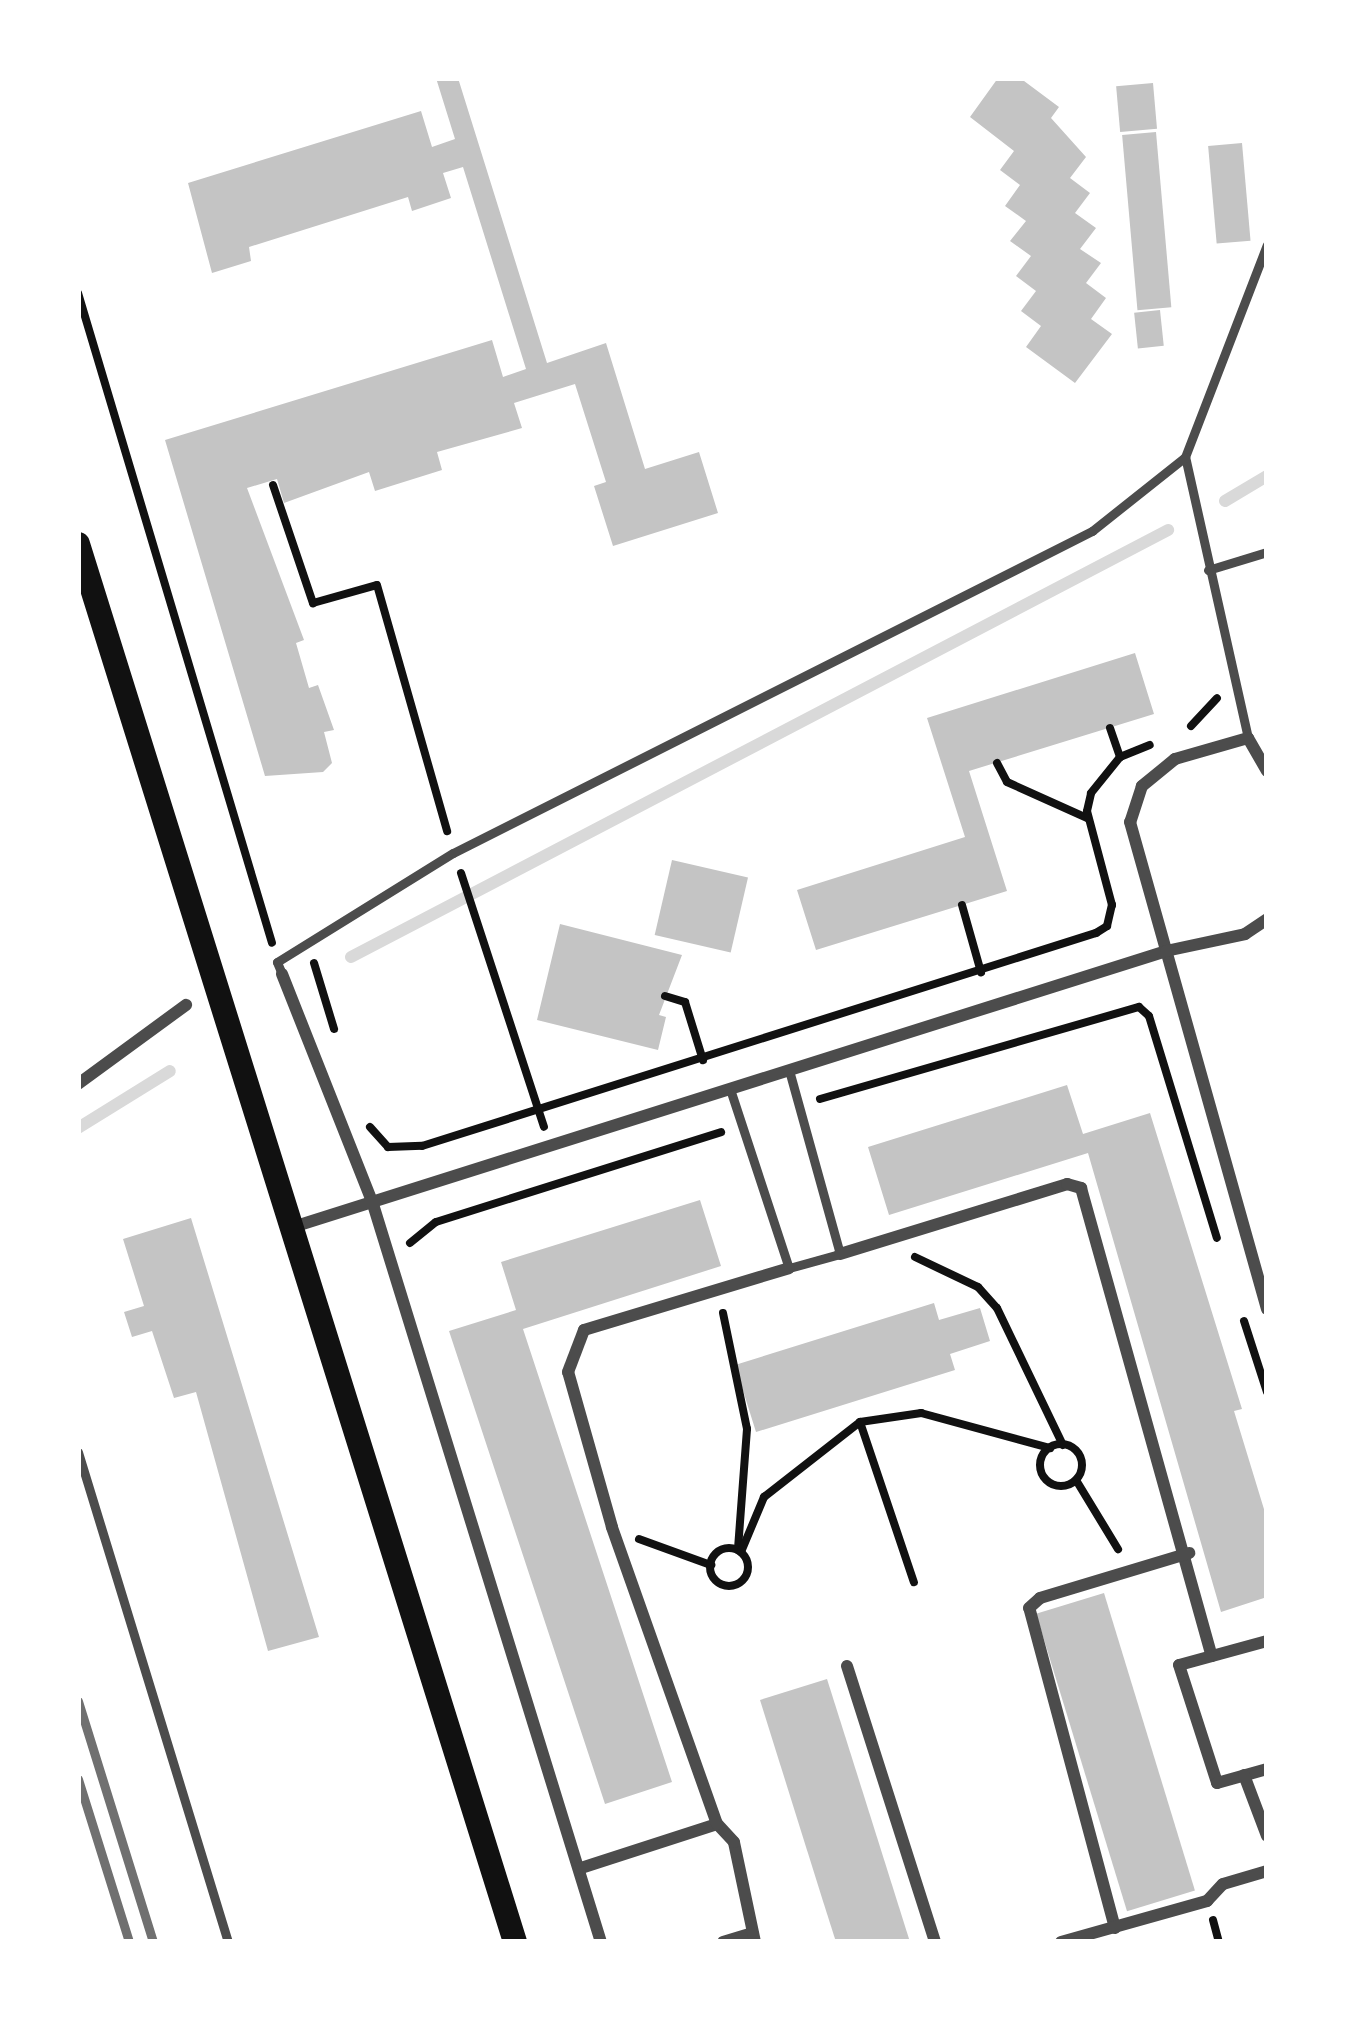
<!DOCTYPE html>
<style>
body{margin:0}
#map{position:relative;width:1345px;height:2020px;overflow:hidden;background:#fff;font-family:"Noto Sans",sans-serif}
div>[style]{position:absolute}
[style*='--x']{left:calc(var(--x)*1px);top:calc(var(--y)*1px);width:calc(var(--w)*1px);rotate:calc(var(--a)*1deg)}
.stream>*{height:12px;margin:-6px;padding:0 6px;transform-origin:6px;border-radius:6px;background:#d9d9d9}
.building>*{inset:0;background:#c4c4c4;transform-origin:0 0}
.path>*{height:8px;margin:-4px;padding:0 4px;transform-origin:4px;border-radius:4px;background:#111}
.path>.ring{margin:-4px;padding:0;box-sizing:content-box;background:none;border:8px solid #111;border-radius:50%}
.service>*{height:9px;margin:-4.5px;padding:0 4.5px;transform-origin:4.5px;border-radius:4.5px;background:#4c4c4c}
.minor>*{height:12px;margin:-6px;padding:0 6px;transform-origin:6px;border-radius:6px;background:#4c4c4c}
.secondary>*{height:24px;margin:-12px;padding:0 12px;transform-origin:12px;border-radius:12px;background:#111}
.rail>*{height:9px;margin:-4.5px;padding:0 4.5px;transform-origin:4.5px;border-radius:4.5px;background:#707070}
span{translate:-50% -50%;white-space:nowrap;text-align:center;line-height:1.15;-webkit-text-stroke:9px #fff;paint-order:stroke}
.frame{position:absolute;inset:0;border:81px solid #fff;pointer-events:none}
</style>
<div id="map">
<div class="stream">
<div style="--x:1225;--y:501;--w:49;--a:-30.8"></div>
<div style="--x:351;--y:957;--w:922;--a:-27.59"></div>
<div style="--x:78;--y:1128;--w:108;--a:-31.8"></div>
</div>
<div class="building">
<div style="clip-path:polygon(436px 78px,458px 78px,547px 363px,606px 343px,645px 469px,699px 452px,718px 513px,613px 546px,594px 486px,606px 482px,575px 384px,514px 403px,522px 428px,437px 452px,442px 470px,375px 491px,369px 472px,284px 503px,277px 479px,247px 488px,304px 640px,296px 643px,309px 688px,318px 685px,334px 730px,324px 732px,332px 763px,323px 772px,265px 776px,165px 440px,492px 340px,503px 377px,526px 369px,463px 167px,443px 173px,451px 198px,412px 211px,408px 197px,249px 247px,251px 261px,212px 273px,188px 183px,421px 111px,432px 147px,455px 139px)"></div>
<div style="clip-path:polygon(998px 78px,1020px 78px,1059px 107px,1051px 118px,1086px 157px,1070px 178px,1090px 193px,1075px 213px,1096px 228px,1080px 249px,1101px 263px,1086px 283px,1106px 298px,1091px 319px,1112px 334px,1075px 383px,1026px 347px,1041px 326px,1021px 311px,1036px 291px,1016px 276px,1031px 256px,1010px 241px,1026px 221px,1005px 206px,1020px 185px,1000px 170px,1014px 151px,970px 117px)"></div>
<div style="left:1153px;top:83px;width:46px;height:37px;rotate:85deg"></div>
<div style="left:1156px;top:132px;width:176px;height:34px;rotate:85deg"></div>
<div style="left:1242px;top:143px;width:98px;height:34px;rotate:85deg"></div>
<div style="left:1160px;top:310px;width:36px;height:26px;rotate:84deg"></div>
<div style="clip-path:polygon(1135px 653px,1154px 714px,969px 771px,1007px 891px,816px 950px,797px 890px,965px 837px,927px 718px)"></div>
<div style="left:672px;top:860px;width:78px;height:77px;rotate:13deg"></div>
<div style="clip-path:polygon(560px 924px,682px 955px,659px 1015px,666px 1017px,658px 1050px,537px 1020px)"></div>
<div style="clip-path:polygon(1067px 1085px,1083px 1134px,1150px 1113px,1242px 1409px,1234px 1411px,1267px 1519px,1267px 1597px,1221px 1612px,1088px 1153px,889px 1215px,868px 1147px)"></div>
<div style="clip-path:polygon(700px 1200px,721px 1266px,523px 1329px,672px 1782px,605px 1804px,449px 1331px,516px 1310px,501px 1262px)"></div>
<div style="clip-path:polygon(191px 1218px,319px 1637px,268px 1651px,196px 1392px,174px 1398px,152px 1331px,132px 1337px,124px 1312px,144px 1306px,123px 1239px)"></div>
<div style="clip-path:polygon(934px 1303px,939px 1320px,980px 1308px,990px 1341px,950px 1354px,955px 1370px,756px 1432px,735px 1365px)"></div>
<div style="left:1104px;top:1593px;width:311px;height:71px;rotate:73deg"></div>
<div style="clip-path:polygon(827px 1679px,858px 1777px,910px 1942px,836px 1942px,822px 1898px,760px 1700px)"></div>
</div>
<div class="path">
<div style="--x:78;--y:293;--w:678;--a:73.38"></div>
<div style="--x:273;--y:485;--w:125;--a:71.3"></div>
<div style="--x:313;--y:603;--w:66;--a:-15.7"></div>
<div style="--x:377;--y:585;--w:256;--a:74.1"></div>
<div style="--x:1191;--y:726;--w:38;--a:-47"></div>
<div style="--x:1110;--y:728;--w:31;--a:71"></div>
<div style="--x:997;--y:763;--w:21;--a:62"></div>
<div style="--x:1007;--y:782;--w:88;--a:24.2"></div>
<div style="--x:461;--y:873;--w:267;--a:71.9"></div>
<div style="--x:962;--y:905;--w:70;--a:74.2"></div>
<div style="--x:314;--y:963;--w:69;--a:73.1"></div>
<div style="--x:665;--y:996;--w:21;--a:17"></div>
<div style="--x:685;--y:1002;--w:61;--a:72.8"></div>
<div style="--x:820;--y:1099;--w:332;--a:-16.1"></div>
<div style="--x:1139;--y:1007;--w:13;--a:42"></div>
<div style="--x:1149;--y:1016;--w:232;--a:73"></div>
<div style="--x:370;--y:1127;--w:27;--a:48"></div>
<div style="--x:388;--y:1147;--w:34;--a:-2"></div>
<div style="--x:422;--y:1146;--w:707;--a:-17.54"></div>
<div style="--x:1096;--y:933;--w:13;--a:-32"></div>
<div style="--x:1107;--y:926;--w:22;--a:-77"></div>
<div style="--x:1112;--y:905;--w:97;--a:-104.9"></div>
<div style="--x:1087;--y:811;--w:18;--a:-77"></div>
<div style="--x:1091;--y:793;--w:46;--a:-51.1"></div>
<div style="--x:1120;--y:757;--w:32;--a:-22"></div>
<div style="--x:410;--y:1243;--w:33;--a:-39"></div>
<div style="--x:436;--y:1222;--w:299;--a:-17.5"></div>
<div style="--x:915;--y:1257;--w:70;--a:25.5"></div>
<div style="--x:978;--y:1287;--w:28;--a:48"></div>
<div style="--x:997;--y:1308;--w:152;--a:64.3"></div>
<div style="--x:723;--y:1313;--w:118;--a:78.3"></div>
<div style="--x:747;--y:1429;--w:121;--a:94.3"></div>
<div style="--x:1244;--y:1321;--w:75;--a:72.1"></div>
<div style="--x:860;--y:1422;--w:169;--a:71.4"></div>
<div class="ring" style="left:1040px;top:1444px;width:34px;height:34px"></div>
<div style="--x:1076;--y:1480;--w:81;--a:58.7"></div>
<div style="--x:639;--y:1539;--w:77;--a:19.9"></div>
<div class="ring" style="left:710px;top:1548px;width:30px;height:30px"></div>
<div style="--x:741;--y:1552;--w:60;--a:-67.3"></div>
<div style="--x:764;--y:1497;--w:122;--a:-38"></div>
<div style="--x:860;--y:1422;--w:62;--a:-8.4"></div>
<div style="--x:921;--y:1413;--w:134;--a:15.2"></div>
<div style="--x:1213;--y:1920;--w:23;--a:75"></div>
</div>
<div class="service">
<div style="--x:1208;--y:570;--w:62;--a:-17"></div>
<div style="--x:1248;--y:738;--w:288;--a:-102.6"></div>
<div style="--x:1185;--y:457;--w:227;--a:-68.9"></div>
<div style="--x:282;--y:974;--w:13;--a:-113"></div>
<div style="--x:277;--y:962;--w:207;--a:-31.8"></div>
<div style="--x:453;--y:853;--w:716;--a:-26.74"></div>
<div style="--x:1092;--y:531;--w:119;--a:-38.5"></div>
<div style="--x:730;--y:1089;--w:188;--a:71.8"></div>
<div style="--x:789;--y:1268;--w:53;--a:-15.4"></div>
<div style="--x:840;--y:1254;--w:191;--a:-105.5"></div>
<div style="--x:78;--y:1452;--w:512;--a:72.98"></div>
</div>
<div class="minor">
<div style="--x:1267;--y:771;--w:38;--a:-120"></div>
<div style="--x:1248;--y:738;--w:76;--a:164"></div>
<div style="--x:1175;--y:759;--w:43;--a:140.7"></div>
<div style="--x:1142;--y:786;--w:38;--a:108"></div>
<div style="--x:1130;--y:822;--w:506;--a:74.29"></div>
<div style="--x:282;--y:974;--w:244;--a:68.4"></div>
<div style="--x:372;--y:1201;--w:776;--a:72.83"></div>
<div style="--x:78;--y:1084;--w:134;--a:-36.2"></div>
<div style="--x:293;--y:1227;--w:916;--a:-17.54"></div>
<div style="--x:1166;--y:951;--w:81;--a:-12.1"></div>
<div style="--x:1245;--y:934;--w:27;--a:-34"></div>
<div style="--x:840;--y:1254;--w:238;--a:-17.1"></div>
<div style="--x:1067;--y:1184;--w:15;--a:16"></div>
<div style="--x:1081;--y:1188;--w:486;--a:74.4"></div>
<div style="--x:1267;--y:1641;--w:91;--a:164.7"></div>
<div style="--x:1179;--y:1665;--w:124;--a:72.1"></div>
<div style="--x:1217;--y:1783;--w:52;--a:-15.6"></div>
<div style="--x:847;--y:1666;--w:290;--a:72.3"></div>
<div style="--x:1244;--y:1775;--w:65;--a:69.3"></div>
<div style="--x:581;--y:1868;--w:143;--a:-17.9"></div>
<div style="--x:1115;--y:1928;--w:331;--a:-105"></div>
<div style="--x:1029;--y:1608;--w:15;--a:-42"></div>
<div style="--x:1040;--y:1598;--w:156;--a:-16.8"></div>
<div style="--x:723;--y:1942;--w:31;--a:-17"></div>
<div style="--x:755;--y:1942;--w:102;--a:-101.9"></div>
<div style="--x:734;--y:1842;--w:25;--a:-133"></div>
<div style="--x:717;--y:1824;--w:315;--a:-109.5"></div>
<div style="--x:612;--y:1527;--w:161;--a:-105.8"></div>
<div style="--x:568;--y:1372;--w:45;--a:-69.1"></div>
<div style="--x:584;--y:1330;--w:214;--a:-16.8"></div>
<div style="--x:1061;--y:1942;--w:152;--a:-15.7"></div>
<div style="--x:1207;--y:1901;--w:23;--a:-47"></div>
<div style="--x:1223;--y:1884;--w:46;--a:-16.5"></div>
</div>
<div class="secondary">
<div style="--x:78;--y:544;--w:1465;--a:72.64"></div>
</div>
<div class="rail">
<div style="--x:78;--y:1701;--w:252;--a:72.7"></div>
<div style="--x:78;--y:1779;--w:171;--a:72.6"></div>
</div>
<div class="frame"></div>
</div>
